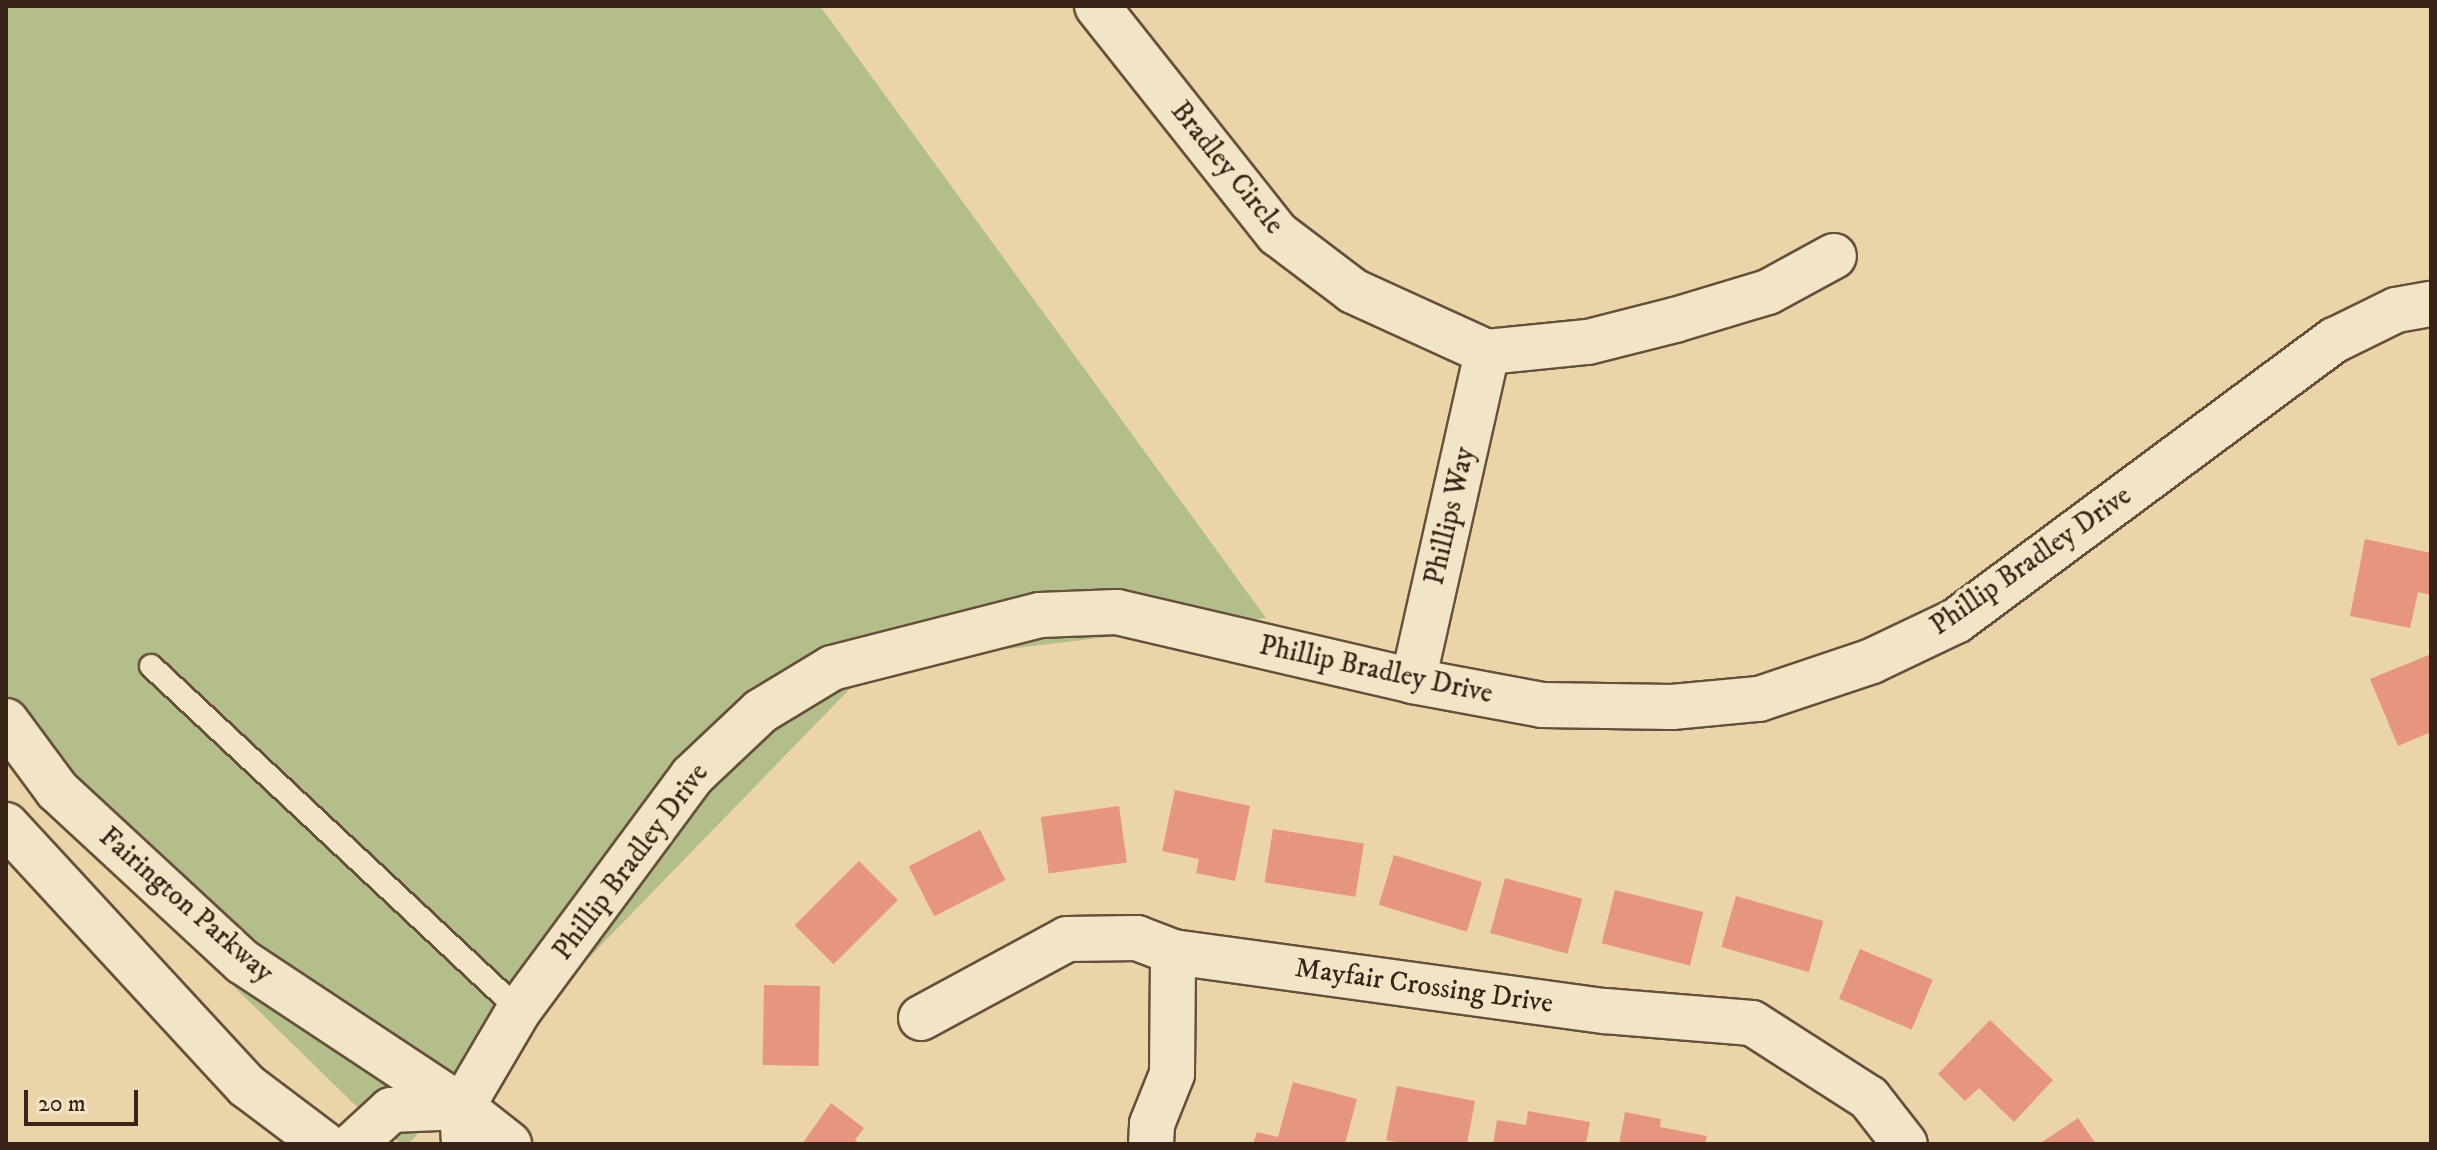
<!DOCTYPE html>
<style>
body{margin:0}
#map{position:relative;width:2437px;height:1150px;overflow:hidden;background:#ebd5a8;font-family:"IM FELL DW Pica",serif}
div>[style]{position:absolute}
[style*='--x']{left:calc(var(--x)*1px);top:calc(var(--y)*1px);width:calc(var(--w)*1px);rotate:calc(var(--a)*1deg)}
.green>*{inset:0;background:#b4be8a}
.building>*{inset:0;background:#e69680;transform-origin:0 0}
.roads{filter:drop-shadow(2px 0 #66503c) drop-shadow(-2px 0 #66503c) drop-shadow(0 2px #66503c) drop-shadow(0 -2px #66503c)}
.service>*{height:22px;margin:-11px;padding:0 11px;transform-origin:11px;border-radius:11px;background:#f2e4c6}
.minor>*{height:44px;margin:-22px;padding:0 22px;transform-origin:22px;border-radius:22px;background:#f2e4c6}
span{translate:-50% -50%;white-space:nowrap;text-align:center;line-height:1.15;-webkit-text-stroke:8px #f2e4c6;paint-order:stroke}
.street-label{font-size:28px;color:#392318}
.frame{position:absolute;inset:0;border:8px solid #392318;pointer-events:none}
.scale{position:absolute;left:24px;top:1090px;width:114px;height:36px;box-sizing:border-box;border:4px solid #392318;border-top:0;padding-left:10px;font-size:24px;line-height:28px;white-space:nowrap;color:#392318;-webkit-text-stroke:6px #f2e4c6;paint-order:stroke}
</style>
<div id="map">
<div class="green">
<div style="clip-path:polygon(6px 6px,820px 6px,1266px 618px,873px 665px,408px 1144px,401px 1144px,352px 1102px,6px 764px)"></div>
</div>
<div class="building">
<div style="clip-path:polygon(2365px 539px,2431px 553px,2431px 595px,2418px 592px,2410px 628px,2350px 616px)"></div>
<div style="clip-path:polygon(2431px 654px,2431px 732px,2398px 746px,2370px 679px)"></div>
<div style="clip-path:polygon(1175px 790px,1250px 806px,1235px 881px,1196px 873px,1199px 859px,1162px 851px)"></div>
<div style="left:1119px;top:806px;width:57px;height:79px;rotate:82deg"></div>
<div style="left:1273px;top:829px;width:92px;height:54px;rotate:9deg"></div>
<div style="left:980px;top:830px;width:56px;height:80px;rotate:63deg"></div>
<div style="left:1394px;top:855px;width:92px;height:52px;rotate:17deg"></div>
<div style="left:859px;top:861px;width:55px;height:91px;rotate:45deg"></div>
<div style="left:1505px;top:878px;width:80px;height:57px;rotate:15deg"></div>
<div style="left:1615px;top:890px;width:91px;height:55px;rotate:14deg"></div>
<div style="left:1736px;top:896px;width:91px;height:53px;rotate:16deg"></div>
<div style="left:1860px;top:949px;width:79px;height:54px;rotate:23deg"></div>
<div style="left:764px;top:985px;width:56px;height:80px;rotate:1deg"></div>
<div style="clip-path:polygon(1990px 1020px,2053px 1080px,2014px 1122px,1979px 1088px,1965px 1101px,1938px 1074px)"></div>
<div style="clip-path:polygon(1293px 1082px,1357px 1099px,1345px 1144px,1253px 1144px,1257px 1132px,1278px 1137px)"></div>
<div style="clip-path:polygon(1397px 1086px,1475px 1101px,1467px 1144px,1406px 1144px,1386px 1140px)"></div>
<div style="clip-path:polygon(831px 1103px,864px 1128px,855px 1140px,860px 1144px,802px 1144px)"></div>
<div style="clip-path:polygon(1528px 1111px,1590px 1122px,1586px 1144px,1493px 1144px,1497px 1120px,1526px 1125px)"></div>
<div style="clip-path:polygon(1625px 1112px,1661px 1119px,1660px 1127px,1707px 1136px,1705px 1144px,1619px 1144px)"></div>
<div style="clip-path:polygon(2078px 1118px,2096px 1144px,2039px 1144px)"></div>
</div>
<div class="roads">
<div class="service">
<div style="--x:151;--y:666;--w:504;--a:43.07"></div>
</div>
<div class="minor">
<div style="--x:1097;--y:6;--w:291;--a:51.6"></div>
<div style="--x:1278;--y:234;--w:94;--a:37.2"></div>
<div style="--x:1353;--y:291;--w:147;--a:24.5"></div>
<div style="--x:1487;--y:352;--w:101;--a:-5.7"></div>
<div style="--x:1588;--y:342;--w:90;--a:-14.2"></div>
<div style="--x:1675;--y:320;--w:97;--a:-16.8"></div>
<div style="--x:1768;--y:292;--w:75;--a:-28.6"></div>
<div style="--x:1413;--y:681;--w:337;--a:-77.3"></div>
<div style="--x:6;--y:721;--w:86;--a:53.5"></div>
<div style="--x:57;--y:790;--w:253;--a:42.8"></div>
<div style="--x:243;--y:962;--w:263;--a:33.5"></div>
<div style="--x:462;--y:1107;--w:60;--a:38.2"></div>
<div style="--x:6;--y:825;--w:355;--a:47.3"></div>
<div style="--x:247;--y:1086;--w:96;--a:37"></div>
<div style="--x:921;--y:1018;--w:166;--a:-28.4"></div>
<div style="--x:1067;--y:939;--w:70;--a:-0.8"></div>
<div style="--x:1137;--y:938;--w:39;--a:21"></div>
<div style="--x:1173;--y:952;--w:436;--a:7.8"></div>
<div style="--x:1605;--y:1011;--w:147;--a:4.7"></div>
<div style="--x:1752;--y:1023;--w:139;--a:32.7"></div>
<div style="--x:1869;--y:1098;--w:58;--a:52"></div>
<div style="--x:354;--y:1144;--w:50;--a:-42.6"></div>
<div style="--x:391;--y:1110;--w:71;--a:-2.4"></div>
<div style="--x:464;--y:1144;--w:37;--a:-93"></div>
<div style="--x:462;--y:1107;--w:113;--a:-59.6"></div>
<div style="--x:519;--y:1010;--w:291;--a:-53.5"></div>
<div style="--x:692;--y:776;--w:95;--a:-43.3"></div>
<div style="--x:761;--y:711;--w:83;--a:-31.2"></div>
<div style="--x:832;--y:668;--w:215;--a:-14.3"></div>
<div style="--x:1040;--y:615;--w:77;--a:-2.2"></div>
<div style="--x:1117;--y:612;--w:304;--a:13.1"></div>
<div style="--x:1413;--y:681;--w:131;--a:10.5"></div>
<div style="--x:1542;--y:705;--w:130;--a:0.9"></div>
<div style="--x:1672;--y:707;--w:87;--a:-5.3"></div>
<div style="--x:1759;--y:699;--w:119;--a:-18.6"></div>
<div style="--x:1872;--y:661;--w:93;--a:-25.5"></div>
<div style="--x:1956;--y:621;--w:472;--a:-36.6"></div>
<div style="--x:2335;--y:340;--w:68;--a:-26.2"></div>
<div style="--x:2396;--y:310;--w:36;--a:-10"></div>
<div style="--x:1151;--y:1144;--w:20;--a:-87"></div>
<div style="--x:1152;--y:1124;--w:54;--a:-68.2"></div>
<div style="--x:1172;--y:1074;--w:122;--a:-89.5"></div>
</div>
</div>
<div class="street-label">
<span style="left:1227px;top:168px;rotate:51deg">Bradley Circle</span>
<span style="left:1450px;top:516px;rotate:-77deg">Phillips Way</span>
<span style="left:2031px;top:561px;rotate:-35deg">Phillip Bradley Drive</span>
<span style="left:1376px;top:670px;rotate:12deg">Phillip Bradley Drive</span>
<span style="left:631px;top:862px;rotate:-53deg">Phillip Bradley Drive</span>
<span style="left:186px;top:905px;rotate:41deg">Fairington Parkway</span>
<span style="left:1424px;top:986px;rotate:8deg">Mayfair Crossing Drive</span>
</div>
<div class="frame"></div>
<div class="scale">20 m</div>
</div>
